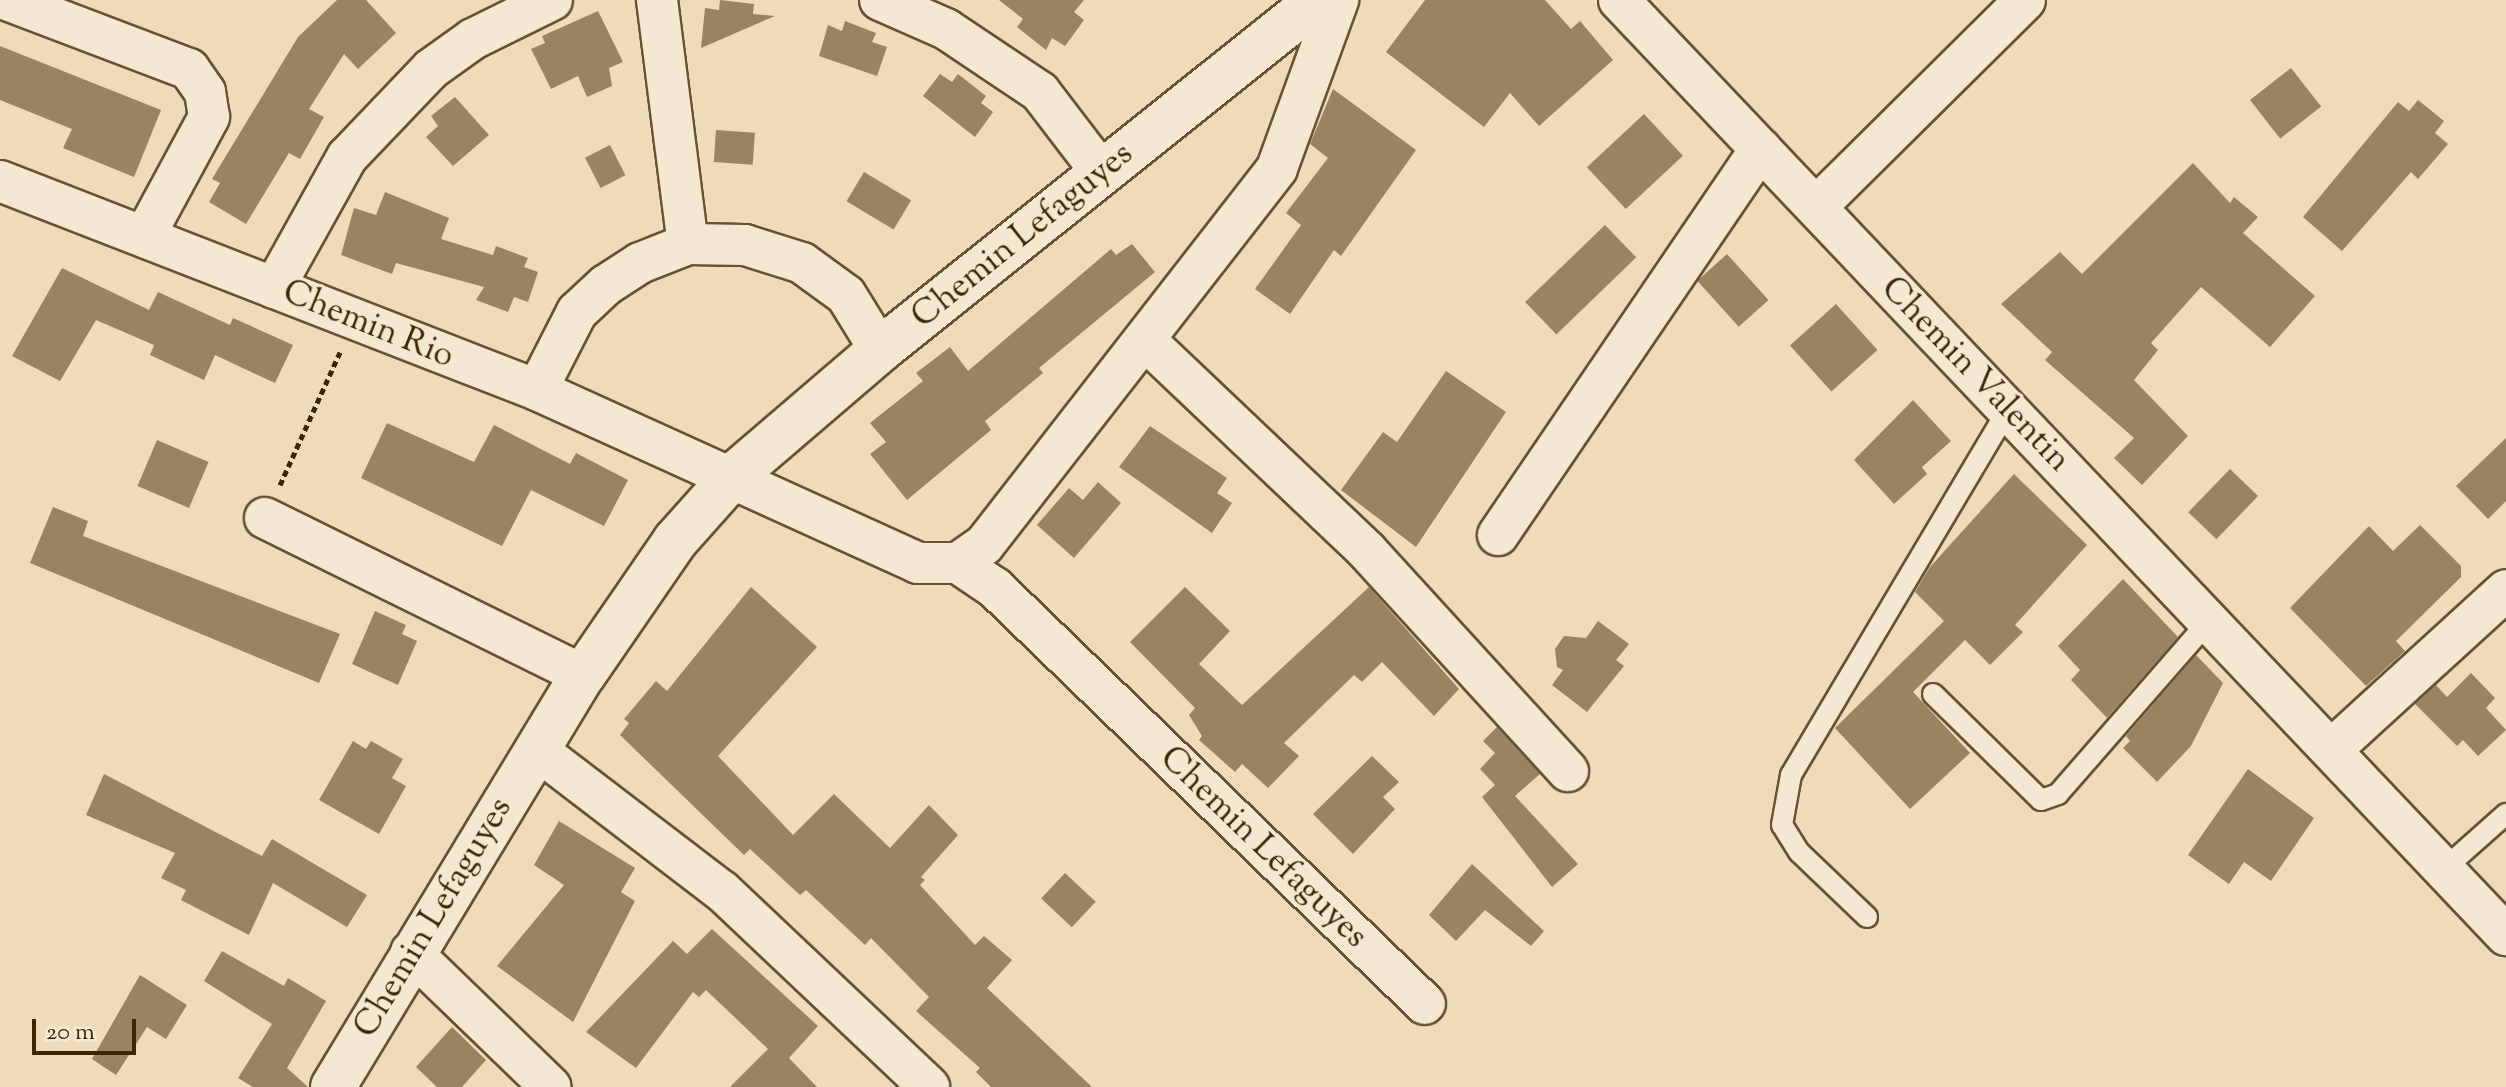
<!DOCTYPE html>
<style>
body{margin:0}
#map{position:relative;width:2506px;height:1087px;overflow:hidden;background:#eedbb9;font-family:"Sorts Mill Goudy",serif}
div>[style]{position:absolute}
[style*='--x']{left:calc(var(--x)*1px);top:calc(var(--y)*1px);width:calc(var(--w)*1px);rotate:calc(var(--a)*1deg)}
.building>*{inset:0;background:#998462;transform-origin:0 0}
.path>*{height:5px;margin-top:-2.5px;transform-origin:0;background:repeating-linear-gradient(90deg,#3c2503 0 6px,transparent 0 10px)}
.roads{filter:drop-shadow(2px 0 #685230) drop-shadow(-2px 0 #685230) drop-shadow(0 2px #685230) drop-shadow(0 -2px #685230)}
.service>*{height:20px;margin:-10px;padding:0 10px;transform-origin:10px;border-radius:10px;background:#f4e8d2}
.minor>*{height:40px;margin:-20px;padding:0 20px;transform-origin:20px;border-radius:20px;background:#f4e8d2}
.secondary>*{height:44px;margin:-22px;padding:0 22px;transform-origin:22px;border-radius:22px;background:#f4e8d2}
span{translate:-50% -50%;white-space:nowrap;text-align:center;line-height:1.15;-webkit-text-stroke:6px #f4e8d2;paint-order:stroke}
.street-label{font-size:34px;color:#3c2503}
.scale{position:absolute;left:32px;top:1019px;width:104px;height:36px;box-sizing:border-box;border:4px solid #3c2503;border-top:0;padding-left:10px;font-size:24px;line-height:28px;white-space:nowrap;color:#3c2503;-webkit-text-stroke:6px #f4e8d2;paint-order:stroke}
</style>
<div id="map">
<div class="building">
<div style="clip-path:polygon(337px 0,366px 0,396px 33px,358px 69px,344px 54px,309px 109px,324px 117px,300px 159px,289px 153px,246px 224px,209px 202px,220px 183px,212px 179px,298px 37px)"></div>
<div style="clip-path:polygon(720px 0,754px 4px,753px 14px,775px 16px,701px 48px,705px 8px,719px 10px)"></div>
<div style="clip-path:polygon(999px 0,1084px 0,1074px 12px,1084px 20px,1065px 46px,1052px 38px,1046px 50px,1017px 27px,1023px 19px)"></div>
<div style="clip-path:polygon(1425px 0,1545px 0,1571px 29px,1580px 21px,1613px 60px,1539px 126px,1510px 93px,1484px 127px,1386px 52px)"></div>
<div style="clip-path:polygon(598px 11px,623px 62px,609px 68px,612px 86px,587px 97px,578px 76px,551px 89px,531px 49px,545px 43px,542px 36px)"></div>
<div style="clip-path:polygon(845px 21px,876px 33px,872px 42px,887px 47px,877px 76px,819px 56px,828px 25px,842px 31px)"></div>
<div style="clip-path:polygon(0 46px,161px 110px,134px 177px,63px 148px,72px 129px,0 100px)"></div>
<div style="left:2291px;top:68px;width:49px;height:52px;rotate:52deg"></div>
<div style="clip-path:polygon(940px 74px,952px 82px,958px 74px,986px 96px,981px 103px,993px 112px,975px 137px,923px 96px)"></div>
<div style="clip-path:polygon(1333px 89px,1416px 150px,1341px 256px,1334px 250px,1290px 314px,1255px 289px,1301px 225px,1286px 213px,1328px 158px,1310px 144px)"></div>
<div style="clip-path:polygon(455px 97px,489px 135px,453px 166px,426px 137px,438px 126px,431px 116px)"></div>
<div style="clip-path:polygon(2418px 100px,2444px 121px,2435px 133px,2448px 144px,2418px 179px,2411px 172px,2342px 251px,2303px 217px,2398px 102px,2409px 111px)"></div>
<div style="left:1644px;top:114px;width:57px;height:78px;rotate:47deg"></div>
<div style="left:716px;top:130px;width:39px;height:32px;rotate:4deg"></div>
<div style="left:610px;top:145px;width:34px;height:28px;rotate:63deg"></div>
<div style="clip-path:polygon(2193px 163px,2230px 203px,2234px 197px,2258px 217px,2243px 233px,2315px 296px,2270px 347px,2201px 287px,2151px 343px,2158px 350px,2134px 380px,2188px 436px,2142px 485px,2114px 458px,2134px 438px,2045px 360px,2052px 352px,2001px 304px,2060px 252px,2082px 274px)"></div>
<div style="left:864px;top:172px;width:55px;height:34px;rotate:31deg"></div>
<div style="clip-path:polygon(385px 192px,449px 218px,441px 239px,493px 255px,496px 246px,528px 258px,524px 267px,538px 272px,528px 302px,514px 297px,508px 312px,476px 300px,484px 287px,396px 263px,392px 274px,341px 255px,354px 208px,376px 215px)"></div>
<div style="left:1605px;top:225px;width:45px;height:111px;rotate:46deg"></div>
<div style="clip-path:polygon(1132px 244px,1155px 272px,1039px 368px,1043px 373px,985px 421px,991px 430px,907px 500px,870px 454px,886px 442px,870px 423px,923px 381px,916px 373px,950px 347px,968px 371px,1111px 249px,1116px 255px)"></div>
<div style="left:1727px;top:254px;width:62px;height:40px;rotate:48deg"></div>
<div style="clip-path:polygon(62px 268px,149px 310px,158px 292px,230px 325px,233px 318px,293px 345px,275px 383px,215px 355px,204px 380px,150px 355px,154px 345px,96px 320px,60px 381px,12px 356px)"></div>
<div style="left:1836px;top:304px;width:62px;height:62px;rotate:48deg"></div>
<div style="clip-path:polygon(1446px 371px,1506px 412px,1416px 547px,1341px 490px,1383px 432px,1397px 442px)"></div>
<div style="clip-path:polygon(1913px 400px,1951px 441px,1922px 467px,1927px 474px,1894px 504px,1854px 460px)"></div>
<div style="clip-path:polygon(387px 423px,474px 462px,494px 425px,570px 464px,576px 453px,628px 480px,604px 526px,531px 490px,502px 546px,361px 478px)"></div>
<div style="clip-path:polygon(1150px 426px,1227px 478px,1217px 493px,1232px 503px,1212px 533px,1119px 467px)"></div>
<div style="clip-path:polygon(2506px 438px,2506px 501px,2488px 519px,2456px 486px)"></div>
<div style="left:157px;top:440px;width:56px;height:50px;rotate:23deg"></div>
<div style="left:2230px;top:469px;width:39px;height:60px;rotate:44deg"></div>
<div style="clip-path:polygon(2014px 474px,2087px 545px,2015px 625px,2023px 632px,1990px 665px,1965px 640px,1913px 692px,1970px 753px,1910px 809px,1835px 728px,1944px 621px,1915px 592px,1930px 567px)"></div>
<div style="clip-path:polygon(1098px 482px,1121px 503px,1074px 558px,1037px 525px,1069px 488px,1083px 500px)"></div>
<div style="clip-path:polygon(53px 507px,88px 521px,83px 536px,340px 634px,319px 683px,30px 563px)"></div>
<div style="clip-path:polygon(2420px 525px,2461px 566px,2461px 577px,2396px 641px,2405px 651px,2366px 686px,2290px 608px,2369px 526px,2393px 551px)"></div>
<div style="clip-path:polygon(2123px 579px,2178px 637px,2107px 718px,2071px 680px,2080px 670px,2058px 646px)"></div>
<div style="clip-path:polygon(751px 587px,817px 647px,718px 756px,793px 835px,834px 794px,890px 848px,929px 805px,958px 835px,921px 877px,925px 880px,920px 885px,975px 945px,984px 936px,1012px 960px,987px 988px,1092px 1087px,991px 1087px,976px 1072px,980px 1068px,916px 1011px,929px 997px,871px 938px,865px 945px,806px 890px,800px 895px,750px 849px,744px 855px,620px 735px,629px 723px,624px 719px,656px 681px,667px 691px)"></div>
<div style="clip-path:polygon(1185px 587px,1230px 631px,1199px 664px,1242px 705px,1369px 587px,1459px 689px,1434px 716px,1382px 662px,1362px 682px,1354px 675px,1284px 743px,1299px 756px,1268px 788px,1242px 764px,1235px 772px,1199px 740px,1202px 736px,1189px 715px,1195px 708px,1130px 642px)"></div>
<div style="clip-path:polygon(375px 611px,406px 625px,402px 634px,417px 641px,398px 685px,352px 664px)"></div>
<div style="clip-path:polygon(1598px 621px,1629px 644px,1616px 660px,1624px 666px,1587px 712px,1552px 685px,1563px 670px,1557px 667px,1555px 649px,1564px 636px,1586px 638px)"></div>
<div style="clip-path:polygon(2196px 655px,2223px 683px,2191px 746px,2157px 782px,2123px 748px,2130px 741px,2126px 736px)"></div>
<div style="clip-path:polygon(2471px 673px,2495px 698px,2486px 708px,2506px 730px,2478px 756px,2463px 740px,2457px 746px,2415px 704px,2436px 685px,2447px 697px)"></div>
<div style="clip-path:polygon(1497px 727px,1540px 774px,1515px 796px,1578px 864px,1552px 887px,1482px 797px,1495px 785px,1480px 769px,1495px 753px,1483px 741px)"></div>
<div style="clip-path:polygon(353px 741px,366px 749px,371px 741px,403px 759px,392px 778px,406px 786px,379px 834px,319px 800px)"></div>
<div style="clip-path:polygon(1372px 756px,1399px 782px,1383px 797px,1395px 809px,1353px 854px,1313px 814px)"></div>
<div style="clip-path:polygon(2248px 769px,2314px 818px,2271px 881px,2244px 862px,2229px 884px,2188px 855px)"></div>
<div style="clip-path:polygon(104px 774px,262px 856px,272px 839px,367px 895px,347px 927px,273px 883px,249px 935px,181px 900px,186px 890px,161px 878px,175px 853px,86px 815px)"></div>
<div style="clip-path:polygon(559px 821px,635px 868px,621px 892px,635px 901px,573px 1022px,497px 966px,564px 885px,534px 865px)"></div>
<div style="clip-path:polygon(1472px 864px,1544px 931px,1531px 946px,1485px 910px,1456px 941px,1429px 915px)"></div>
<div style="left:1065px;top:873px;width:42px;height:35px;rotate:43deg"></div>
<div style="clip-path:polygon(712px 929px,818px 1026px,789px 1058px,817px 1087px,730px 1087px,768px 1049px,706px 990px,699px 997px,693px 992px,636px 1068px,586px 1032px,673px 941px,687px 954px)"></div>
<div style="clip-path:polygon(222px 951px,284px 986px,288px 978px,326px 1001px,287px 1068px,308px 1087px,253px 1087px,238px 1078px,272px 1024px,204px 981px)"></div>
<div style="clip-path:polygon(140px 975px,187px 1005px,166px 1039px,147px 1027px,116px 1075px,92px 1059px)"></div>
<div style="clip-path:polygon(452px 1027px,486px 1060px,462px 1087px,437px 1087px,416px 1067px)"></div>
</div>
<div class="path">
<div style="--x:280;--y:485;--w:146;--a:-65.7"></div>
</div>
<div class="roads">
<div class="service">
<div style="--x:1933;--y:694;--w:151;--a:44.5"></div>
<div style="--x:2041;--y:800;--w:18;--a:-19"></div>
<div style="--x:2058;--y:794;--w:230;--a:-48.9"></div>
<div style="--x:2444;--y:869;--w:83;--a:-41.6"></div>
<div style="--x:1867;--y:917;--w:94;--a:-136.3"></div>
<div style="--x:1799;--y:852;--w:32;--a:-122"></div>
<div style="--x:1782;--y:825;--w:51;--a:-79.8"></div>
<div style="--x:1791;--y:775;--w:425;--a:-59.3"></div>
</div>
<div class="minor">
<div style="--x:7;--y:0;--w:195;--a:20.8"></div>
<div style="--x:189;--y:69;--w:28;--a:55"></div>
<div style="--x:205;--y:92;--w:25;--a:81"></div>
<div style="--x:209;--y:117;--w:136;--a:118.4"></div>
<div style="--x:657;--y:0;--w:246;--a:82.8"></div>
<div style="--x:880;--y:0;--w:72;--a:23.7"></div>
<div style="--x:946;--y:29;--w:113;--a:33.8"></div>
<div style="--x:1040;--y:92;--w:102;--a:52.6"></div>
<div style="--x:1619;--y:0;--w:1289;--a:46.51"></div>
<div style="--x:0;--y:181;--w:576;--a:21.27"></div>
<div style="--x:537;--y:390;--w:418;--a:24.4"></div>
<div style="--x:918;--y:563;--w:40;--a:0"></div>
<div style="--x:958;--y:563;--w:32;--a:-35"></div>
<div style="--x:984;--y:545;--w:477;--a:-52.1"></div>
<div style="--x:1277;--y:168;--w:179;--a:-70"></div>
<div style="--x:1816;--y:207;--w:294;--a:-44.7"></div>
<div style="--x:274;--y:288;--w:150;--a:-60.9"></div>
<div style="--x:347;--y:157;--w:122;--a:-46.3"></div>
<div style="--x:431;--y:69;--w:52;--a:-35.5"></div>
<div style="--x:473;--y:39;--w:88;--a:-26.3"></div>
<div style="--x:1146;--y:341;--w:305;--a:43.5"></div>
<div style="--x:1367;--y:551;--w:298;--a:47.6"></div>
<div style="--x:537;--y:390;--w:88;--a:-62.9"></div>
<div style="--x:577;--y:312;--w:40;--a:-43"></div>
<div style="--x:606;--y:285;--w:40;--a:-32.9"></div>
<div style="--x:640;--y:263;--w:52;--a:-21.6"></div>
<div style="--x:688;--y:244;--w:57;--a:1"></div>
<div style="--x:745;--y:245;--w:60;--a:17.5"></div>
<div style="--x:802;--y:263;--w:54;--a:36"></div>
<div style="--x:846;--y:295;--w:65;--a:58.3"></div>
<div style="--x:265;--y:518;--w:355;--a:26.3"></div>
<div style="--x:1498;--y:535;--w:467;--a:-55.8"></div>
<div style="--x:958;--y:563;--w:45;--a:34"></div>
<div style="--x:995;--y:588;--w:598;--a:44.05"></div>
<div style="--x:536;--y:749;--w:234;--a:37.4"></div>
<div style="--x:722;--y:891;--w:285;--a:43.4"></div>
<div style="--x:2331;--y:750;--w:237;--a:-42.4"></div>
<div style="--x:411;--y:952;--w:194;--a:44"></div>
</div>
<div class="secondary">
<div style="--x:333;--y:1087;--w:482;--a:-58.8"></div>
<div style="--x:583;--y:675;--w:163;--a:-55.5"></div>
<div style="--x:675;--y:541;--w:86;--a:-48.3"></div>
<div style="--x:732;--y:477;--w:195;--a:-40.6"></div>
<div style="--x:880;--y:350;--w:561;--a:-38.63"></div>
</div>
</div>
<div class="street-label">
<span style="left:1023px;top:236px;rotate:-39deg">Chemin Lefaguyes</span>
<span style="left:368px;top:325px;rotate:22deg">Chemin Rio</span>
<span style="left:1975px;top:375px;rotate:46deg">Chemin Valentin</span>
<span style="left:1263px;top:848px;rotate:44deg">Chemin Lefaguyes</span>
<span style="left:434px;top:918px;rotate:-59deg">Chemin Lefaguyes</span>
</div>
<div class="scale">20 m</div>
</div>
